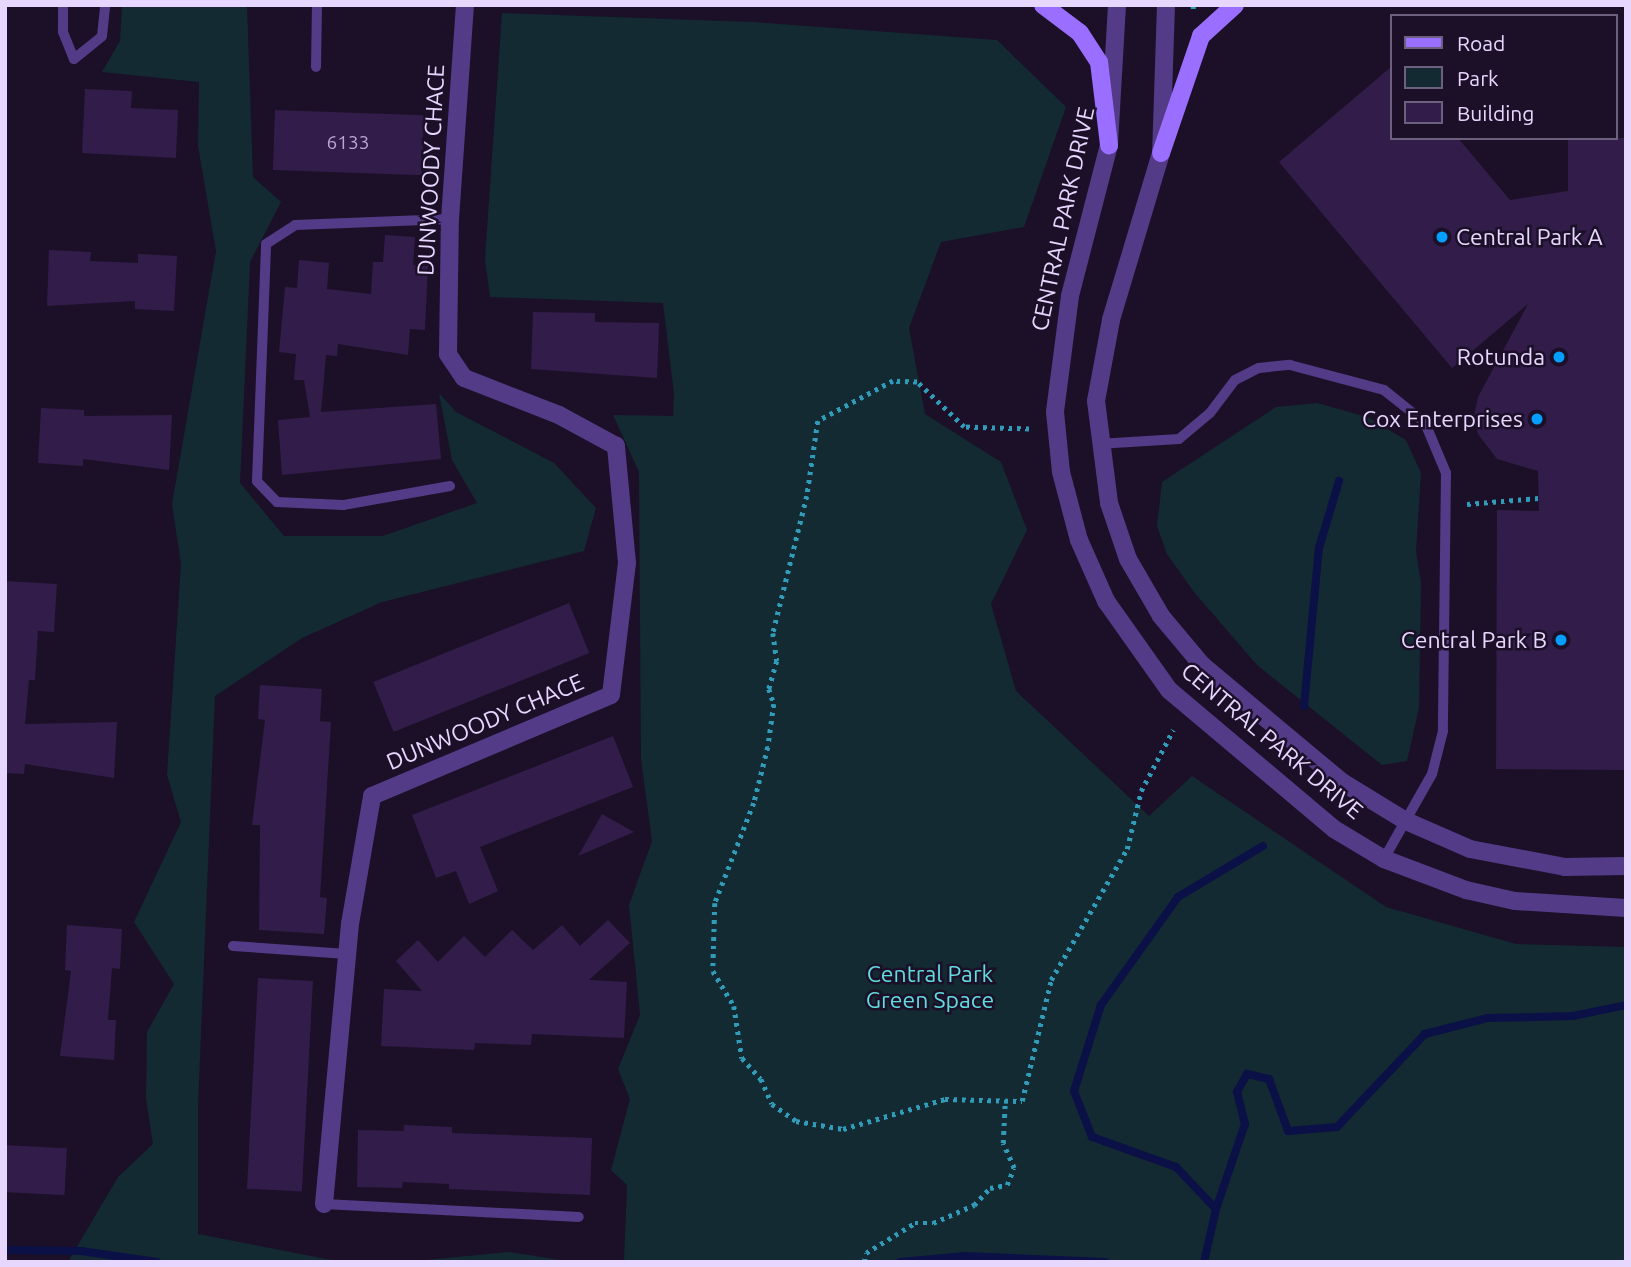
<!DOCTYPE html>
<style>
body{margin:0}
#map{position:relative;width:1631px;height:1267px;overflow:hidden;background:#1b1028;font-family:Ubuntu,sans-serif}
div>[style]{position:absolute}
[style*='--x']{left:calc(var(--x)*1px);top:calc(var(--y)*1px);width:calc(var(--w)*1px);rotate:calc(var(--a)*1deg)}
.green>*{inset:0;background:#132a32}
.stream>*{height:8px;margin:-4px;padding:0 4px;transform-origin:4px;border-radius:4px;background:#0b1046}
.building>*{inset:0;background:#321c49;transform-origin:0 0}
.path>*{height:4.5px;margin-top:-2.25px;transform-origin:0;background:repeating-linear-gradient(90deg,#309cba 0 3.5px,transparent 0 8.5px)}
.service>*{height:10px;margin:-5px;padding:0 5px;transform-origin:5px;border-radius:5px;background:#533b87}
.minor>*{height:18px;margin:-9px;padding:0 9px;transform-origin:9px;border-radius:9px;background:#533b87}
.tertiary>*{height:18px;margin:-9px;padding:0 9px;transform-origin:9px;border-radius:9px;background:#533b87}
.secondary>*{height:18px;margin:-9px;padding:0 9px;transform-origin:9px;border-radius:9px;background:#9a6eff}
.dots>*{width:19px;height:19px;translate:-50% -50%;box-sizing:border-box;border:4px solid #1b1028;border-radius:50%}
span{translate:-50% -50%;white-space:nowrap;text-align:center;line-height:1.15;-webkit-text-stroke:5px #1b1028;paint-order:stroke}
.number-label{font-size:19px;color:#baa8d2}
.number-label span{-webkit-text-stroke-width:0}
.street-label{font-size:23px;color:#e7d7ff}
.poi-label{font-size:23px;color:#e7d7ff}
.left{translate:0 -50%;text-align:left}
.right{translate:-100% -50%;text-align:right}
.park-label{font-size:23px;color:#62dce0}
.frame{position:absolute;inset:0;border:7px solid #e7d7ff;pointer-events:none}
.legend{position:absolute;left:1390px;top:14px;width:228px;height:126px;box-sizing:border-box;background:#1b1028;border:2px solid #6d607e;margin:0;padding:9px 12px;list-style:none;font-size:21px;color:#e7d7ff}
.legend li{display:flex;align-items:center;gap:14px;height:35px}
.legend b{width:35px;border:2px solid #6d607e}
</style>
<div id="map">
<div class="green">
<div style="clip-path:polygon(122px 5px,247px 6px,253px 177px,281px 202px,250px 262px,240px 483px,284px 536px,383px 536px,477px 503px,452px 460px,439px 393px,456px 412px,554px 463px,596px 508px,584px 551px,382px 602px,302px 638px,215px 696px,198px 1105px,198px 1234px,342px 1262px,68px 1262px,118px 1177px,153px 1144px,146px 1099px,147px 1032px,174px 984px,134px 922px,181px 822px,167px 775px,181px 564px,172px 504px,216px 251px,198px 146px,199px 82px,102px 72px,120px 41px)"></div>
<div style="clip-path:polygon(502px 13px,753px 22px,997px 40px,1066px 107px,1024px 227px,941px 242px,909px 328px,925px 414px,1001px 462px,1027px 530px,991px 604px,1016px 691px,1149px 816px,1192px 776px,1386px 907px,1516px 944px,1626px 947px,1626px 1262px,624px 1262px,627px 1185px,611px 1170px,630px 1099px,618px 1069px,640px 1015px,629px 905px,652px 841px,641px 759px,639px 472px,613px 415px,673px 416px,674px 394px,663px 303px,490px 297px,485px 259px)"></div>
<div style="clip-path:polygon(1317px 403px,1367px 417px,1406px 440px,1421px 473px,1416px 551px,1421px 584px,1419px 708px,1407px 761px,1382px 765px,1257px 665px,1194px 592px,1167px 554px,1157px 526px,1162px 482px,1276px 407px)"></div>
<div style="clip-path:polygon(509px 1252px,574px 1262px,405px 1262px)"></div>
</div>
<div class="stream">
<div style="--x:1304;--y:706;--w:159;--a:-84.6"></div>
<div style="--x:1319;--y:548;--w:70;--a:-73.4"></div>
<div style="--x:1216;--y:1209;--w:90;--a:-71.2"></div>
<div style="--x:1245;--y:1124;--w:33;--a:-104"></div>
<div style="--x:1237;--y:1092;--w:21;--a:-61"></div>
<div style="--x:1247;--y:1074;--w:23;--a:13"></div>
<div style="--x:1269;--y:1079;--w:55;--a:69.9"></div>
<div style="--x:1288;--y:1131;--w:49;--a:-4.7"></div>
<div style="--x:1337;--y:1127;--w:128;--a:-46.6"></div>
<div style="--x:1425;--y:1034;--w:65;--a:-14.3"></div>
<div style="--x:1488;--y:1018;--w:85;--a:-1.3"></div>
<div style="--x:1573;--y:1016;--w:54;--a:-11.7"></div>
<div style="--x:5;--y:1250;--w:76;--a:0.8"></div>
<div style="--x:81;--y:1251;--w:77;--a:8.2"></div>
<div style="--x:900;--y:1262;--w:65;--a:-5.3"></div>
<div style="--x:965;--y:1256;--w:140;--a:2.5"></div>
<div style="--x:1204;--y:1262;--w:54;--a:-77.2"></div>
<div style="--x:1216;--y:1209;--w:58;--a:-133.6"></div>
<div style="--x:1176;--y:1167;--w:89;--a:-160.3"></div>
<div style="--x:1092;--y:1137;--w:49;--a:-111.4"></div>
<div style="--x:1074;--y:1091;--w:90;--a:-72.6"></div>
<div style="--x:1101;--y:1005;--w:133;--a:-54.5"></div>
<div style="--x:1178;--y:897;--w:99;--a:-31"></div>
</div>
<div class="building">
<div style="clip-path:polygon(1391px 67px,1391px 138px,1458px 138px,1510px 200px,1568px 191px,1568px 138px,1626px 138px,1626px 770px,1496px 769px,1497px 510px,1539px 511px,1538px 471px,1497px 459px,1478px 434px,1474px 416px,1478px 397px,1528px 304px,1452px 368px,1279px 162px)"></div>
<div style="clip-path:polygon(85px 89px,132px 91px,131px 108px,178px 110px,176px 158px,82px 153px)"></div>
<div style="left:275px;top:110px;width:149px;height:60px;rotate:2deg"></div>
<div style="clip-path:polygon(385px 235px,415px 237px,413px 265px,428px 266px,425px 330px,410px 329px,408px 355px,338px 344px,337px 356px,326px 355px,321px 412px,436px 404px,441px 459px,282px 475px,278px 420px,310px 417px,304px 380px,294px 380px,296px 354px,279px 352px,285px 287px,297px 288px,299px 260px,329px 263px,327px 289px,371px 294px,373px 262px,383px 262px)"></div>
<div style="clip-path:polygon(49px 250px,91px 252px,90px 261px,138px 263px,138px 254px,177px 256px,174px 311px,135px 309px,135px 301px,47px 306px)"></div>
<div style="clip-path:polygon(533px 312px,595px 313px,595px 322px,659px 323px,657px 378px,531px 369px)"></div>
<div style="clip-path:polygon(41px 408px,84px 410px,84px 416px,172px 415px,169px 470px,83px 459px,83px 466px,38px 463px)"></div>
<div style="clip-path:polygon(5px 581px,57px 584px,54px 632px,38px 631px,35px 680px,29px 680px,25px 724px,117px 722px,114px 778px,25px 764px,24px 774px,5px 773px)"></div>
<div style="left:569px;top:603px;width:54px;height:211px;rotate:68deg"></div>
<div style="clip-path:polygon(260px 685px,322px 689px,320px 721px,331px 722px,320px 897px,327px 898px,324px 934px,259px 930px,260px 825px,252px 825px,265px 720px,258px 719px)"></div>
<div style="clip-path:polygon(613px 736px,633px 787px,480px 847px,498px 891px,469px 904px,456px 871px,436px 878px,412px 815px)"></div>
<div style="clip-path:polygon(602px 814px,634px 832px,578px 856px)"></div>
<div style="clip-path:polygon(608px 920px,630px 943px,589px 980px,627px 982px,624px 1038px,532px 1034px,531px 1045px,475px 1043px,474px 1050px,381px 1046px,384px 989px,422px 991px,396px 961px,418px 940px,438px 962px,464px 936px,485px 957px,512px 930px,533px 950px,562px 925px,580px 946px)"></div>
<div style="clip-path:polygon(67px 925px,122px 929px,120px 969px,112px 968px,108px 1020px,116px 1020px,114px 1060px,60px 1056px,71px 971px,65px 970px)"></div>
<div style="left:258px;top:978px;width:55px;height:211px;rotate:3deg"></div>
<div style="clip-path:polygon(404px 1125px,452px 1127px,452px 1133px,592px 1138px,590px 1195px,449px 1189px,449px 1184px,403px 1182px,402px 1188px,357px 1187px,358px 1130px,404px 1131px)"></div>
<div style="left:5px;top:1145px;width:62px;height:47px;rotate:3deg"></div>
</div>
<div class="path">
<div style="--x:1193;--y:9;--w:4;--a:-90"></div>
<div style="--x:1029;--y:429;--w:65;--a:-178.2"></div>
<div style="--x:964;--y:427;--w:65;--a:-136.2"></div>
<div style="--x:917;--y:382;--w:24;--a:-178"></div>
<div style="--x:893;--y:381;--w:85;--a:151.9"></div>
<div style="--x:818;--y:421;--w:76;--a:98.3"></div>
<div style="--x:807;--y:496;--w:141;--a:103.9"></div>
<div style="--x:773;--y:633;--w:28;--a:82"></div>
<div style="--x:777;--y:661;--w:29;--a:106"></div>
<div style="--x:769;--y:689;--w:16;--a:72"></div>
<div style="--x:774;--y:704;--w:43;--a:97.9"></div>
<div style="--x:768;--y:747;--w:58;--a:104"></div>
<div style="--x:754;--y:803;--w:107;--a:111.3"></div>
<div style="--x:715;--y:903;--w:68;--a:91.7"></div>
<div style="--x:713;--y:971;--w:41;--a:59"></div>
<div style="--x:734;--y:1006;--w:53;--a:81.3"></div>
<div style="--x:742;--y:1058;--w:28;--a:48"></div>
<div style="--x:761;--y:1079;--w:27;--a:66"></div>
<div style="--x:772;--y:1104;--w:29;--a:35"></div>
<div style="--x:796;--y:1121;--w:48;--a:9.7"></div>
<div style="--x:843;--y:1129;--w:106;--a:-16.4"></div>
<div style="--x:945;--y:1099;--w:77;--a:1.5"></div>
<div style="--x:1022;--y:1101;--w:124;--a:-76.5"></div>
<div style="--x:1051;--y:980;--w:151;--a:-59.9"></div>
<div style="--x:1127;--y:849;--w:60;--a:-76.4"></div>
<div style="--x:1141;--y:791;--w:69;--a:-62.3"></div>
<div style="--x:1467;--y:504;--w:72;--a:-4.8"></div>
<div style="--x:864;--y:1262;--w:9;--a:-77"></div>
<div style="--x:866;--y:1253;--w:57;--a:-31.5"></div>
<div style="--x:915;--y:1223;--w:18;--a:0"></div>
<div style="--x:933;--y:1223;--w:45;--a:-23.7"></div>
<div style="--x:974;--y:1205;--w:23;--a:-47"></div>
<div style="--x:990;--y:1188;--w:17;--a:-10"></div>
<div style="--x:1007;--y:1185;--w:18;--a:-68"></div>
<div style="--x:1014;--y:1168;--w:27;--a:-114"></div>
<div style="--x:1003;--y:1143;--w:41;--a:-87.2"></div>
</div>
<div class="service">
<div style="--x:63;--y:5;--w:27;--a:90"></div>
<div style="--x:63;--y:32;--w:29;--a:68"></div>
<div style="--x:74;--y:59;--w:36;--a:-39"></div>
<div style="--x:102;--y:36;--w:31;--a:-84"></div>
<div style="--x:316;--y:67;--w:62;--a:-89.1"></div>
<div style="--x:1098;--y:444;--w:81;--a:-3.5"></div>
<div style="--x:1179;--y:439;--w:40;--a:-40"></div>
<div style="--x:1210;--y:413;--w:41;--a:-52.9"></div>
<div style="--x:1235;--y:380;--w:27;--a:-27"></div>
<div style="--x:1259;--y:368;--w:31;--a:-6"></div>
<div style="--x:1290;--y:365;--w:97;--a:14.9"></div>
<div style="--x:1384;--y:390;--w:53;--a:38.8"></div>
<div style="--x:1425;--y:423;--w:54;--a:67.2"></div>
<div style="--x:1446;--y:473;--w:258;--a:90.7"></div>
<div style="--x:1443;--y:731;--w:44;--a:104.3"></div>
<div style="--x:1432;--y:774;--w:98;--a:119.5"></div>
<div style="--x:450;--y:486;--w:109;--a:169.9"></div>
<div style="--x:343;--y:505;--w:66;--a:-177.4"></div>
<div style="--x:277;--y:502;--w:29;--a:-134"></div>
<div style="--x:257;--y:481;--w:237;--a:-87.8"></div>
<div style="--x:266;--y:244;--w:35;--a:-33"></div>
<div style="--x:295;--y:225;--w:155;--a:-2.2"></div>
<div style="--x:233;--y:946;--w:114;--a:4"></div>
<div style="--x:324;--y:1204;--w:255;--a:2.9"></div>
</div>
<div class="minor">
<div style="--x:324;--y:1204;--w:281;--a:-84.7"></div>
<div style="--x:350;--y:924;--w:130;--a:-80.2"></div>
<div style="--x:372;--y:796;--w:259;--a:-22.9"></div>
<div style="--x:611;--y:695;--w:133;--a:-83.1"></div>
<div style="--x:627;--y:563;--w:118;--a:-95.4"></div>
<div style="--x:616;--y:446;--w:65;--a:-151.5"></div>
<div style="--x:559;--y:415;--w:102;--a:-158.7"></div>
<div style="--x:464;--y:378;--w:29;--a:-124"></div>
<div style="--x:448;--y:354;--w:135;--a:-89.2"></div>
<div style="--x:450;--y:219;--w:215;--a:-86"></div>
</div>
<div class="tertiary">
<div style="--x:1117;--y:5;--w:140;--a:93.3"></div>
<div style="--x:1109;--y:145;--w:156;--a:104.5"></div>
<div style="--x:1070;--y:296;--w:117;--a:97.4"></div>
<div style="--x:1055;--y:412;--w:60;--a:84.3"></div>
<div style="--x:1061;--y:472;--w:70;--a:75.2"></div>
<div style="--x:1079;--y:540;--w:67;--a:66.1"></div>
<div style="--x:1106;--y:601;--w:109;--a:54.7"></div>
<div style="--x:1169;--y:690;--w:216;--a:40.1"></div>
<div style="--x:1334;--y:829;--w:58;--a:31"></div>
<div style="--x:1384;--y:859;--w:88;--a:20.7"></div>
<div style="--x:1466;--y:890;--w:50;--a:12.7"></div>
<div style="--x:1515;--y:901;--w:111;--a:3.6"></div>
<div style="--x:1166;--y:5;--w:148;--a:91.9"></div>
<div style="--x:1161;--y:153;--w:174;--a:106.7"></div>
<div style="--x:1111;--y:320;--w:82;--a:100.5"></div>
<div style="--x:1096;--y:401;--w:103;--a:82.7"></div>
<div style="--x:1109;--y:503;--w:59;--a:71.3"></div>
<div style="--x:1128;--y:559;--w:66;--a:59.9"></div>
<div style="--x:1161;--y:616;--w:64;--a:50.1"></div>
<div style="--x:1202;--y:665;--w:182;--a:39.9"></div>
<div style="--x:1342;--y:782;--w:75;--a:31.4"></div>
<div style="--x:1406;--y:821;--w:70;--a:23.6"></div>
<div style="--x:1470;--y:849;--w:97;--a:10.7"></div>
<div style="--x:1565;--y:867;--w:61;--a:-0.9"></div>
</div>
<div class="secondary">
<div style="--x:1043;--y:5;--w:46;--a:37.1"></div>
<div style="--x:1080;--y:33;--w:35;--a:57"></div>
<div style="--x:1099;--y:62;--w:84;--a:83.1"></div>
<div style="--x:1161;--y:153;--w:124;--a:-71.1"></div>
<div style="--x:1201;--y:36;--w:46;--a:-42.4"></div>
</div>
<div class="dots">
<div style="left:1442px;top:237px;background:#049ffe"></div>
<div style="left:1559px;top:357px;background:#049ffe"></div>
<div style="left:1537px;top:419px;background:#049ffe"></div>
<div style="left:1561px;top:640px;background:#049ffe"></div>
</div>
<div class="number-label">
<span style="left:348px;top:143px">6133</span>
</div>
<div class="street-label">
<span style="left:431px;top:170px;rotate:-87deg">DUNWOODY CHACE</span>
<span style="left:1063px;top:219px;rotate:-78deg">CENTRAL PARK DRIVE</span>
<span style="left:485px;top:722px;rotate:-23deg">DUNWOODY CHACE</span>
<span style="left:1272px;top:741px;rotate:40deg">CENTRAL PARK DRIVE</span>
</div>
<div class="poi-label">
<span class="left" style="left:1456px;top:237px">Central Park A</span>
<span class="right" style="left:1545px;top:357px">Rotunda</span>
<span class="right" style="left:1523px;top:419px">Cox Enterprises</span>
<span class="right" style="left:1547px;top:640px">Central Park B</span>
</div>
<div class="park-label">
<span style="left:930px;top:987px">Central Park<br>Green Space</span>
</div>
<div class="frame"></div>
<ul class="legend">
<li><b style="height:9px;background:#9a6eff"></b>Road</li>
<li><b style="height:19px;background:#132a32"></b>Park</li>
<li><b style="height:19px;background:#321c49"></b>Building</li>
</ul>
</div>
